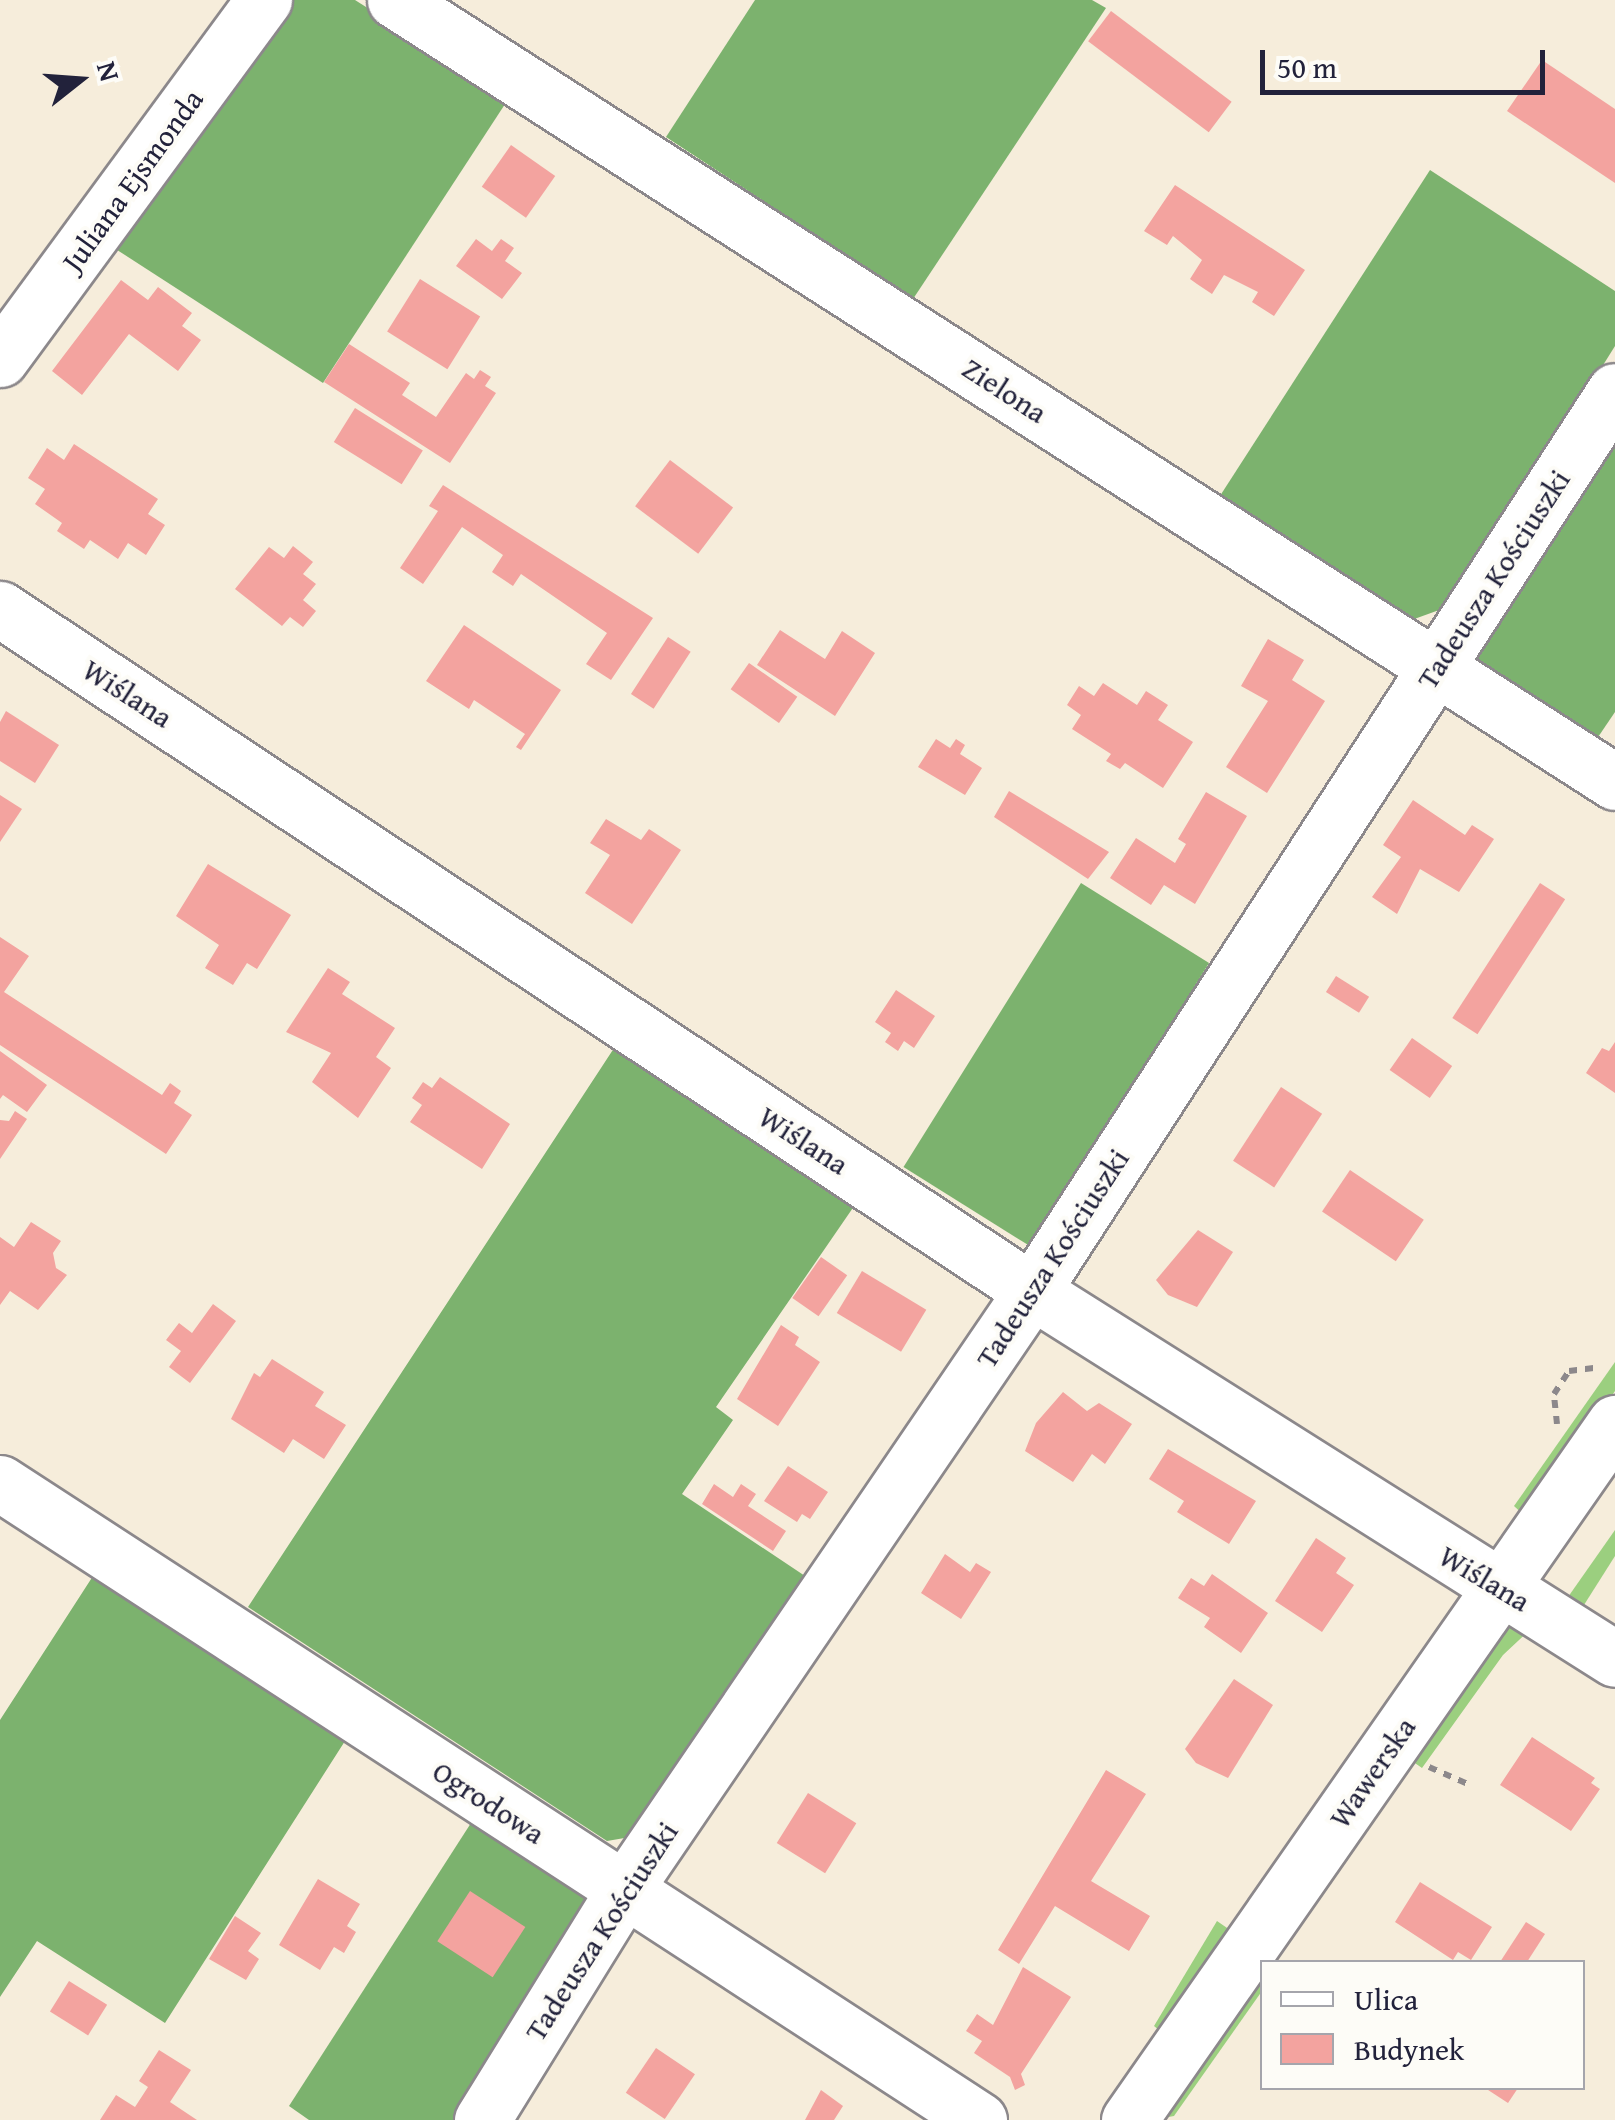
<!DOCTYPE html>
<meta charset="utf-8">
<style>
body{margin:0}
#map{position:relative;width:1615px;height:2120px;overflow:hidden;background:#f6eddb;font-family:"Gentium Book Plus",serif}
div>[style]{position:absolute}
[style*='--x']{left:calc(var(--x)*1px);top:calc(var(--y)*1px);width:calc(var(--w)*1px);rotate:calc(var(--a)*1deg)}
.green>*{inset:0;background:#9bcf7f}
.forest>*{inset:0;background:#7cb26e;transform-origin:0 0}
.building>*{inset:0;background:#f3a39f;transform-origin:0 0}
.path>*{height:6px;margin-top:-3px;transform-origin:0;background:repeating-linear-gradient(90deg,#8c888b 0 8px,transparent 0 16px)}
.roads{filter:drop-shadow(2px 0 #8c888b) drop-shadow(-2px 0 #8c888b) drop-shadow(0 2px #8c888b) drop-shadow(0 -2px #8c888b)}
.minor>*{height:55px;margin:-27.5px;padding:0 27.5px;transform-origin:27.5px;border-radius:27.5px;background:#fff}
span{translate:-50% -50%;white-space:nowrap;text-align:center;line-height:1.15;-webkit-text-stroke:8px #fdfcf7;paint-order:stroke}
.street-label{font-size:30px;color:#22223b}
.legend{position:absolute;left:1260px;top:1960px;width:325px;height:130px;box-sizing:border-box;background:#fdfcf7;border:2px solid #a5a5ac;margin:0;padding:12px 18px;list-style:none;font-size:30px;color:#22223b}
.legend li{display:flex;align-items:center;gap:20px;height:50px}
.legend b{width:50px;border:2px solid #a5a5ac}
.north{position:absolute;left:30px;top:30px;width:100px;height:100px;-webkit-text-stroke:8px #fdfcf7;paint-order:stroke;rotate:73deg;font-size:28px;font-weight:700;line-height:40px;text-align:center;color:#22223b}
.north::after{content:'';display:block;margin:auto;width:35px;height:45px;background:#22223b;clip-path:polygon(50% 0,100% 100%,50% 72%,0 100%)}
.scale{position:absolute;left:1260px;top:50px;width:285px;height:45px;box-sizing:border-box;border:5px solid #22223b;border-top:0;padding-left:12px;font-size:30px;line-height:35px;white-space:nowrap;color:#22223b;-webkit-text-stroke:8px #fdfcf7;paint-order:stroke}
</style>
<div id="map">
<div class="green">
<div style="clip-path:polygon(1615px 1362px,1615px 1391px,1527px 1518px,1514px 1506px)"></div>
<div style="clip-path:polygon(1615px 1530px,1615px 1556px,1577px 1616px,1561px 1607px)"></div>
<div style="clip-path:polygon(1509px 1623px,1535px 1625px,1503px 1655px,1422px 1768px,1412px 1761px)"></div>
<div style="clip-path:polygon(1217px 1921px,1230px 1930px,1160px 2031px,1154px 2026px)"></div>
<div style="clip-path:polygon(1262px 1964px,1262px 1991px,1174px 2116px,1152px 2120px)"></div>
</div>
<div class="forest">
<div style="clip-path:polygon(294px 0,355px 0,509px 98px,323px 383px,111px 246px)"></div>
<div style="clip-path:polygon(755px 0,1092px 0,1106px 8px,913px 299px,666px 137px)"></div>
<div style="clip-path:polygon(1430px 170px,1615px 291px,1615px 346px,1453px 605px,1406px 622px,1218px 499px)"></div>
<div style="clip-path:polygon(1615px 438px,1615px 712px,1592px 746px,1466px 663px)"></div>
<div style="left:1081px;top:883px;width:151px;height:335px;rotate:32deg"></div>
<div style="clip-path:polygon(620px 1039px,859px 1199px,716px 1407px,733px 1420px,682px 1494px,808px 1578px,642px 1835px,607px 1841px,248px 1607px)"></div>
<div style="clip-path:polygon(93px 1576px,345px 1741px,165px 2023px,37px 1941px,0 1997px,0 1720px)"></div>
<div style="clip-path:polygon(471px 1823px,595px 1905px,455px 2120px,309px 2120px,289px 2106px)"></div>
</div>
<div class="building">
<div style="left:1111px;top:11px;width:151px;height:38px;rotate:37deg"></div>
<div style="clip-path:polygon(1542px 60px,1615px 109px,1615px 183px,1507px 111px)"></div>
<div style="left:511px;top:145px;width:54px;height:51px;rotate:35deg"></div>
<div style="clip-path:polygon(1175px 185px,1305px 270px,1274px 316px,1252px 302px,1258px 292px,1224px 275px,1212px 294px,1197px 284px,1190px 279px,1202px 260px,1173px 236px,1167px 245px,1144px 231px)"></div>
<div style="clip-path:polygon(476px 239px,492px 251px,501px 239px,514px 248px,505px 261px,522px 273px,502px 299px,456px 266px)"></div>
<div style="left:420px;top:279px;width:71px;height:62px;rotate:32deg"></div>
<div style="clip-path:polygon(121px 280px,148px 300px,158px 287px,192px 313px,182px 326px,201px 340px,178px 371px,129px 334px,82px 395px,52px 371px)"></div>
<div style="clip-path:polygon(349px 344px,410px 383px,402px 395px,436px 417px,466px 373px,474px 379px,480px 370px,491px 377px,485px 386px,496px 393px,450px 463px,324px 382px)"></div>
<div style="left:355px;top:408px;width:80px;height:40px;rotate:32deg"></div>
<div style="clip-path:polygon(74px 444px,158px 499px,148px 514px,165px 525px,146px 555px,128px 543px,118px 559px,90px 540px,84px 549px,57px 531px,62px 523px,35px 504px,45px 489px,28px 478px,47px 448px,64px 460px)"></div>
<div style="left:670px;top:460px;width:79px;height:58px;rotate:37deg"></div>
<div style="clip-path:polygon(443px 485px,653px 618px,611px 680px,586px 664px,607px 633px,521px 574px,513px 586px,492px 572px,503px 555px,462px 527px,423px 584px,400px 568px,438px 511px,429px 506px)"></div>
<div style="clip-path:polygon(293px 546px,313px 562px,303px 574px,316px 584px,303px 600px,316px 611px,303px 627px,290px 617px,282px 626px,235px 589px,269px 547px,284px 558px)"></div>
<div style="clip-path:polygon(464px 625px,561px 690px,521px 750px,516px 747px,525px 734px,474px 700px,469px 709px,426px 681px)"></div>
<div style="clip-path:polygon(780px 630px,825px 659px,842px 631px,875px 653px,835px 716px,757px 665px)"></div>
<div style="left:668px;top:637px;width:27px;height:68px;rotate:33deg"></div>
<div style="clip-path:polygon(1268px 639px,1304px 660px,1292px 680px,1325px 701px,1267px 793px,1226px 767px,1268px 701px,1241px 686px)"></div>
<div style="left:749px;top:663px;width:59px;height:32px;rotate:35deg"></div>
<div style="clip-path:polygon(1103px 683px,1137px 705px,1146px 691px,1168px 705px,1158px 720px,1193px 742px,1163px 788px,1125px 763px,1120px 769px,1106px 761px,1111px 754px,1072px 729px,1081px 715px,1067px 705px,1079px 686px,1094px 696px)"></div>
<div style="clip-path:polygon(6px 711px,59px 745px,35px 783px,0 761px,0 722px)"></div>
<div style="clip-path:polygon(936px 739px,950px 748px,956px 739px,965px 745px,960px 754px,982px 768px,965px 795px,918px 767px)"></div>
<div style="clip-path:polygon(1009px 791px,1109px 852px,1088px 879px,994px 817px)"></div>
<div style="clip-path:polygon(1206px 792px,1247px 816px,1195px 904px,1164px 885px,1151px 905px,1110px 878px,1136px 838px,1175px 863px,1186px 844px,1178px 839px)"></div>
<div style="clip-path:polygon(0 795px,22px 809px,0 842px)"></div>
<div style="clip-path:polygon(1413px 800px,1465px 835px,1472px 825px,1494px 839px,1459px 892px,1420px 869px,1397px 914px,1372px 897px,1401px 857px,1383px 845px)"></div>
<div style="clip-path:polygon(606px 819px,641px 840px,649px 829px,681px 850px,632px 924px,585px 893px,610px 855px,590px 843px)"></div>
<div style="clip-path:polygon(208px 864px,291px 915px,257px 969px,247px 963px,233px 985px,205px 968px,219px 945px,176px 916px)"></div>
<div style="left:1540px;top:883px;width:30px;height:161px;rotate:33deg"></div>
<div style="clip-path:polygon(0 937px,29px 956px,4px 992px,162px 1095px,170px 1083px,181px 1091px,174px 1103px,192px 1115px,166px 1154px,0 1045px)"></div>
<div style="clip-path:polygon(328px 968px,350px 982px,342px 994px,395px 1028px,376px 1057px,391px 1068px,358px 1118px,312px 1082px,331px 1053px,286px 1032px)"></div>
<div style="left:1336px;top:976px;width:39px;height:19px;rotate:32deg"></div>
<div style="clip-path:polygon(896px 990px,935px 1016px,914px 1048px,904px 1041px,898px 1051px,885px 1042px,891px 1033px,875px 1022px)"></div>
<div style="left:1412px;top:1038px;width:49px;height:39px;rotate:35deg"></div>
<div style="clip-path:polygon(1615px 1042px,1615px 1093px,1586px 1073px,1602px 1048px,1609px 1051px)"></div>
<div style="clip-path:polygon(0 1051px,47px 1085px,27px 1112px,3px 1095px,0 1099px)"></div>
<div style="clip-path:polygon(440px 1077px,510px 1124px,482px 1169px,410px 1122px,422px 1105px,412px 1098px,423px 1082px,432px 1088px)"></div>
<div style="left:1281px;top:1087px;width:49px;height:88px;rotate:33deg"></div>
<div style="clip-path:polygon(15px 1111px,27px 1119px,0 1159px,0 1120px,9px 1121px)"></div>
<div style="left:1350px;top:1170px;width:89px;height:50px;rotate:34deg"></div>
<div style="clip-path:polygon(31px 1222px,61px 1241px,53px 1253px,56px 1268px,67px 1275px,38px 1310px,10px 1291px,0 1305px,0 1237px,14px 1247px)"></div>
<div style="clip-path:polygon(1198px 1230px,1233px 1252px,1197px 1307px,1168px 1295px,1156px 1280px)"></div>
<div style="left:821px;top:1257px;width:32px;height:50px;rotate:35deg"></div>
<div style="left:862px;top:1271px;width:75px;height:49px;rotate:31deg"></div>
<div style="clip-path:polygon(213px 1304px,236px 1321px,190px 1383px,169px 1367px,181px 1351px,166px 1340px,179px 1323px,192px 1333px)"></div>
<div style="clip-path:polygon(781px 1325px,799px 1337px,795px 1345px,820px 1362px,778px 1426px,737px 1399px)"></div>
<div style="clip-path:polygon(272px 1359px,324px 1392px,315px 1406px,346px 1425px,324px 1459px,293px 1439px,284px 1453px,231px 1419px,254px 1373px,260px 1377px)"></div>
<div style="clip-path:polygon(1063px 1392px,1087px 1411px,1099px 1403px,1132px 1424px,1105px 1464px,1092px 1454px,1073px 1482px,1025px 1451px,1036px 1423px)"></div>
<div style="clip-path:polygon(1168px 1449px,1256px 1501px,1229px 1544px,1177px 1512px,1184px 1501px,1149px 1479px)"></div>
<div style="clip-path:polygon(788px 1466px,828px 1492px,810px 1519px,802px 1514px,797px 1522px,764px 1501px)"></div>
<div style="clip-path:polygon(714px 1484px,733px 1497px,741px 1484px,756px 1494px,748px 1506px,786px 1531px,773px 1551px,702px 1504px)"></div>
<div style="clip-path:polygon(1316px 1538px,1346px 1558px,1336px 1573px,1354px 1585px,1322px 1632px,1275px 1601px)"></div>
<div style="clip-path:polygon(945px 1554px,970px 1572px,976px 1563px,991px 1572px,961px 1619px,921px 1593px)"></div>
<div style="clip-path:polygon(1212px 1574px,1268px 1613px,1241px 1653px,1204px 1627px,1210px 1618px,1178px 1598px,1191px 1578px,1204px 1586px)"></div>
<div style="clip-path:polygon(1234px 1679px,1273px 1705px,1228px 1778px,1196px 1763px,1185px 1749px)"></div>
<div style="clip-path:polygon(1532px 1737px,1595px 1778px,1591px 1783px,1600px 1789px,1571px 1831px,1500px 1785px)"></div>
<div style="clip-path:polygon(1106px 1770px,1146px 1794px,1091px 1881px,1150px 1916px,1129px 1951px,1055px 1906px,1019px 1964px,998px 1950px)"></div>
<div style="left:808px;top:1793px;width:57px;height:59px;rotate:32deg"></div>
<div style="clip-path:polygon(318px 1879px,360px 1904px,347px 1926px,356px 1932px,344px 1953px,334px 1947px,320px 1970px,279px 1945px)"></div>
<div style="clip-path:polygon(1420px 1882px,1492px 1927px,1471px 1960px,1458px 1952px,1453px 1960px,1395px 1922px)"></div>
<div style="left:470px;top:1891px;width:66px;height:60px;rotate:33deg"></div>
<div style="clip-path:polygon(235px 1916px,261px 1933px,248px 1951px,259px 1959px,246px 1980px,209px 1959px)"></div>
<div style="clip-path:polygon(1526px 1922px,1545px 1934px,1527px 1962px,1500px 1962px)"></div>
<div style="clip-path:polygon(1023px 1967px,1071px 1997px,1021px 2074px,1025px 2085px,1015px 2090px,1010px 2077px,974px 2053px,982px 2041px,966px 2031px,977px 2014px,993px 2025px)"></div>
<div style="left:69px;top:1981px;width:45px;height:36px;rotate:32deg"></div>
<div style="left:656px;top:2048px;width:47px;height:54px;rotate:34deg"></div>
<div style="clip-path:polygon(159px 2050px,191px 2070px,170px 2102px,197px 2120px,100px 2120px,116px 2095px,135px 2107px,148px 2087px,139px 2081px)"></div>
<div style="clip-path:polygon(1485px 2088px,1518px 2088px,1508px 2103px)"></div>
<div style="clip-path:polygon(821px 2090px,843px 2106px,834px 2120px,805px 2120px)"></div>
</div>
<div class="path">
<div style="--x:1557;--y:1424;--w:30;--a:-96"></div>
<div style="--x:1554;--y:1394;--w:27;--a:-57"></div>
<div style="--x:1569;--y:1371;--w:31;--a:-7"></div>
<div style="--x:1429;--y:1767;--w:43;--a:23.6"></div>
</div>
<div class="roads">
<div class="minor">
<div style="--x:395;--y:0;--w:1449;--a:32.66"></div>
<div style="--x:0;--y:359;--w:446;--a:-53.7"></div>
<div style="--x:0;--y:609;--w:1237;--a:33.46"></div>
<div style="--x:1032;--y:1291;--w:689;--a:32.26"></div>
<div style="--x:0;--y:1483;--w:1168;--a:33.05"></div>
<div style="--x:482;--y:2120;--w:270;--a:-58.3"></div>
<div style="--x:624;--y:1890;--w:725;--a:-55.74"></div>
<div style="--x:1032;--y:1291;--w:1072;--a:-57.07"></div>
<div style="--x:1129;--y:2120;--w:850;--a:-55.11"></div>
</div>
</div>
<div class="street-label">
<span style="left:132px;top:180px;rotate:-54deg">Juliana Ejsmonda</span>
<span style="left:1005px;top:390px;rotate:33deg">Zielona</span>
<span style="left:1493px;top:579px;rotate:-57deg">Tadeusza Kościuszki</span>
<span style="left:128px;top:693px;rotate:33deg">Wiślana</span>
<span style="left:804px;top:1140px;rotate:33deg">Wiślana</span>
<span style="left:1052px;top:1258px;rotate:-57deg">Tadeusza Kościuszki</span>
<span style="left:1485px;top:1578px;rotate:31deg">Wiślana</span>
<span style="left:1372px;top:1772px;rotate:-55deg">Wawerska</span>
<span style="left:489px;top:1802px;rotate:33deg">Ogrodowa</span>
<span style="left:601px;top:1931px;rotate:-57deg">Tadeusza Kościuszki</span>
</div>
<ul class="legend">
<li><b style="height:12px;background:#fff"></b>Ulica</li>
<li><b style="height:28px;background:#f3a39f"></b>Budynek</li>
</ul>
<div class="north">N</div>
<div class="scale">50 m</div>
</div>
